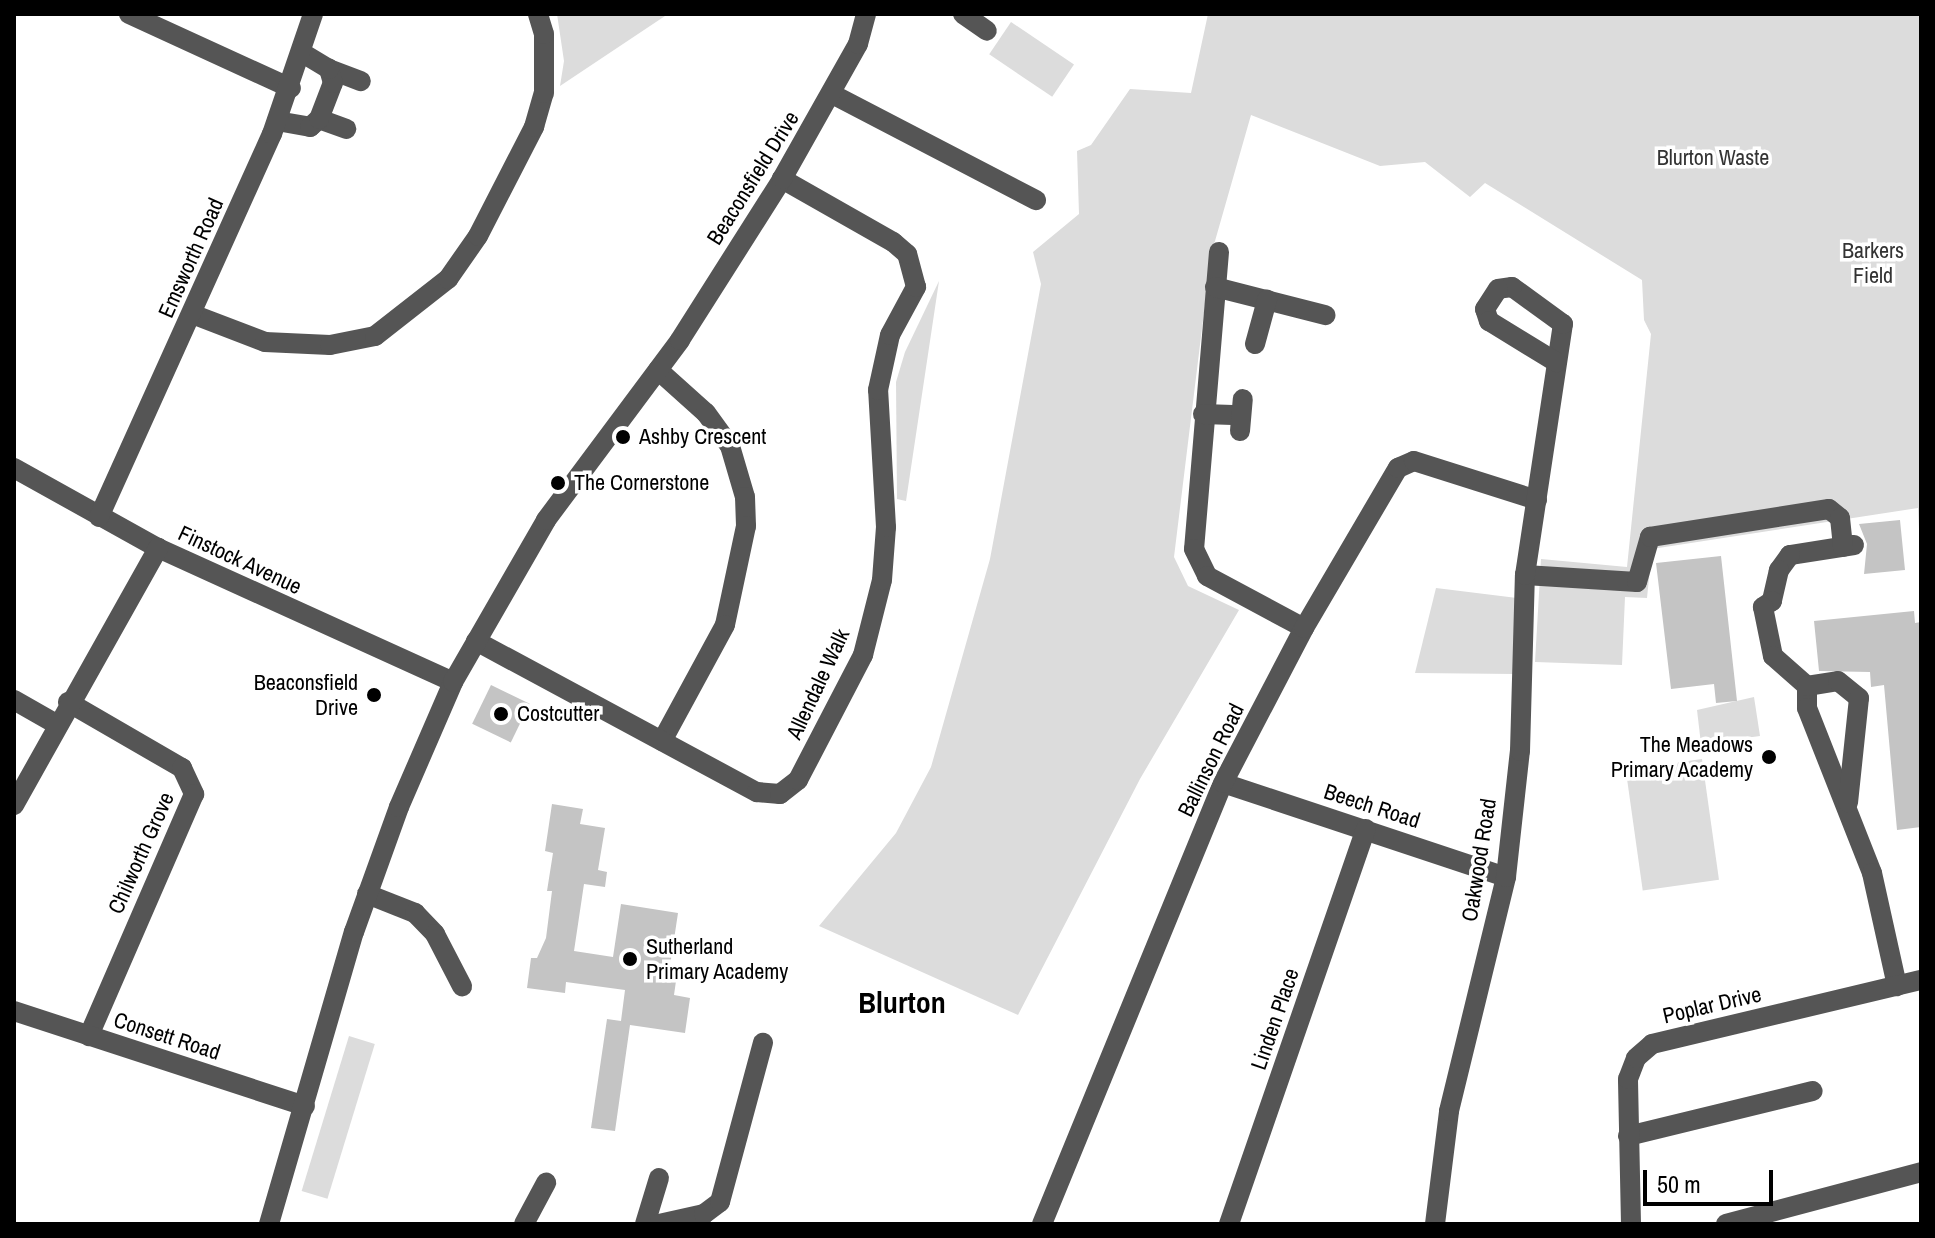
<!DOCTYPE html>
<style>
body{margin:0}
#map{position:relative;width:1935px;height:1238px;overflow:hidden;background:#fff;font-family:"Archivo Narrow",sans-serif}
div>[style]{position:absolute}
[style*='--x']{left:calc(var(--x)*1px);top:calc(var(--y)*1px);width:calc(var(--w)*1px);rotate:calc(var(--a)*1deg)}
.green>*{inset:0;background:#dcdcdc;transform-origin:0 0}
.building>*{inset:0;background:#c4c4c4;transform-origin:0 0}
.minor>*{height:20px;margin:-10px;padding:0 10px;transform-origin:10px;border-radius:10px;background:#555}
.dots>*{width:22px;height:22px;translate:-50% -50%;box-sizing:border-box;border:4px solid #fff;border-radius:50%}
span{translate:-50% -50%;white-space:nowrap;text-align:center;line-height:1.15;-webkit-text-stroke:7px #fff;paint-order:stroke}
.park-label{font-size:22px;color:#333}
.street-label{font-size:22px;color:#000}
.poi-label{font-size:22px;color:#000}
.left{translate:0 -50%;text-align:left}
.right{translate:-100% -50%;text-align:right}
.district-label{font-size:30px;color:#000;font-weight:700}
.frame{position:absolute;inset:0;border:16px solid #000;pointer-events:none}
.scale{position:absolute;left:1643px;top:1170px;width:130px;height:36px;box-sizing:border-box;border:4px solid #000;border-top:0;padding-left:10px;font-size:24px;line-height:28px;white-space:nowrap;color:#000;-webkit-text-stroke:6px #fff;paint-order:stroke}
</style>
<div id="map">
<div class="green">
<div style="clip-path:polygon(557px 14px,668px 14px,560px 86px,564px 61px)"></div>
<div style="clip-path:polygon(1208px 14px,1921px 14px,1921px 572px,1918px 508px,1652px 549px,1647px 598px,1625px 597px,1622px 665px,1535px 662px,1541px 559px,1627px 567px,1651px 334px,1644px 320px,1642px 280px,1485px 183px,1470px 197px,1425px 162px,1380px 166px,1251px 115px,1211px 255px,1174px 557px,1188px 586px,1239px 610px,1140px 779px,1018px 1015px,819px 926px,896px 833px,931px 767px,990px 559px,1041px 284px,1033px 252px,1079px 214px,1077px 151px,1091px 145px,1130px 89px,1191px 93px)"></div>
<div style="left:1011px;top:22px;width:76px;height:39px;rotate:34deg"></div>
<div style="clip-path:polygon(939px 281px,906px 501px,897px 499px,896px 382px,905px 352px)"></div>
<div style="clip-path:polygon(1436px 588px,1517px 598px,1515px 674px,1415px 673px)"></div>
<div style="clip-path:polygon(1754px 697px,1760px 736px,1701px 744px,1697px 710px)"></div>
<div style="left:1702px;top:759px;width:122px;height:77px;rotate:82deg"></div>
<div style="left:349px;top:1036px;width:27px;height:162px;rotate:17deg"></div>
</div>
<div class="building">
<div style="clip-path:polygon(1900px 520px,1905px 570px,1864px 574px,1867px 544px,1859px 524px)"></div>
<div style="clip-path:polygon(1721px 556px,1737px 701px,1716px 703px,1714px 684px,1671px 689px,1656px 563px)"></div>
<div style="clip-path:polygon(1914px 611px,1915px 623px,1921px 622px,1921px 827px,1897px 830px,1884px 685px,1871px 687px,1870px 672px,1819px 671px,1814px 621px)"></div>
<div style="left:491px;top:685px;width:43px;height:43px;rotate:26deg"></div>
<div style="clip-path:polygon(552px 804px,583px 809px,580px 824px,605px 828px,598px 870px,607px 872px,605px 887px,584px 884px,574px 951px,613px 957px,621px 904px,678px 913px,670px 966px,678px 967px,674px 995px,690px 998px,685px 1033px,630px 1025px,615px 1131px,591px 1128px,607px 1019px,621px 1021px,625px 990px,566px 982px,565px 993px,527px 988px,531px 958px,537px 958px,546px 938px,552px 891px,547px 891px,553px 853px,545px 851px)"></div>
</div>
<div class="minor">
<div style="--x:129;--y:14;--w:178;--a:24.6"></div>
<div style="--x:963;--y:14;--w:29;--a:35"></div>
<div style="--x:329;--y:69;--w:34;--a:21"></div>
<div style="--x:832;--y:94;--w:230;--a:27.5"></div>
<div style="--x:319;--y:119;--w:29;--a:20"></div>
<div style="--x:277;--y:121;--w:34;--a:10"></div>
<div style="--x:310;--y:127;--w:12;--a:-42"></div>
<div style="--x:319;--y:119;--w:39;--a:-69"></div>
<div style="--x:333;--y:83;--w:15;--a:-106"></div>
<div style="--x:329;--y:69;--w:31;--a:-149"></div>
<div style="--x:1219;--y:252;--w:298;--a:94.8"></div>
<div style="--x:1194;--y:549;--w:30;--a:64"></div>
<div style="--x:1207;--y:576;--w:110;--a:28.2"></div>
<div style="--x:1215;--y:287;--w:114;--a:14.3"></div>
<div style="--x:192;--y:314;--w:78;--a:21"></div>
<div style="--x:265;--y:342;--w:65;--a:2.6"></div>
<div style="--x:330;--y:345;--w:46;--a:-11.3"></div>
<div style="--x:375;--y:336;--w:93;--a:-38"></div>
<div style="--x:448;--y:279;--w:52;--a:-55.1"></div>
<div style="--x:478;--y:236;--w:123;--a:-62.8"></div>
<div style="--x:534;--y:127;--w:35;--a:-74"></div>
<div style="--x:544;--y:93;--w:59;--a:-90"></div>
<div style="--x:544;--y:34;--w:21;--a:-107"></div>
<div style="--x:1255;--y:344;--w:46;--a:-74.7"></div>
<div style="--x:658;--y:370;--w:64;--a:41.9"></div>
<div style="--x:706;--y:413;--w:41;--a:54"></div>
<div style="--x:730;--y:446;--w:53;--a:73.6"></div>
<div style="--x:745;--y:497;--w:29;--a:88"></div>
<div style="--x:746;--y:526;--w:101;--a:102"></div>
<div style="--x:725;--y:625;--w:132;--a:118.5"></div>
<div style="--x:1203;--y:414;--w:37;--a:2"></div>
<div style="--x:1240;--y:431;--w:32;--a:-85"></div>
<div style="--x:14;--y:468;--w:165;--a:29.1"></div>
<div style="--x:158;--y:548;--w:324;--a:24.4"></div>
<div style="--x:99;--y:517;--w:420;--a:-65.7"></div>
<div style="--x:272;--y:134;--w:127;--a:-71.1"></div>
<div style="--x:1854;--y:545;--w:65;--a:171.1"></div>
<div style="--x:1790;--y:555;--w:19;--a:126"></div>
<div style="--x:1779;--y:570;--w:32;--a:103"></div>
<div style="--x:1772;--y:601;--w:11;--a:146"></div>
<div style="--x:1763;--y:607;--w:50;--a:78.5"></div>
<div style="--x:1773;--y:656;--w:45;--a:41.4"></div>
<div style="--x:1807;--y:686;--w:22;--a:90"></div>
<div style="--x:1807;--y:708;--w:177;--a:68.5"></div>
<div style="--x:1872;--y:873;--w:116;--a:77.5"></div>
<div style="--x:1525;--y:575;--w:112;--a:3.6"></div>
<div style="--x:1637;--y:582;--w:47;--a:-73.9"></div>
<div style="--x:1650;--y:537;--w:181;--a:-8.9"></div>
<div style="--x:1829;--y:509;--w:14;--a:39"></div>
<div style="--x:1840;--y:518;--w:29;--a:84"></div>
<div style="--x:476;--y:641;--w:319;--a:28.3"></div>
<div style="--x:757;--y:792;--w:23;--a:5"></div>
<div style="--x:780;--y:794;--w:23;--a:-38"></div>
<div style="--x:798;--y:780;--w:141;--a:-62.5"></div>
<div style="--x:863;--y:655;--w:77;--a:-75.8"></div>
<div style="--x:882;--y:580;--w:53;--a:-85.7"></div>
<div style="--x:886;--y:527;--w:137;--a:-93.3"></div>
<div style="--x:878;--y:390;--w:56;--a:-77.7"></div>
<div style="--x:890;--y:335;--w:55;--a:-61.6"></div>
<div style="--x:916;--y:287;--w:34;--a:-105"></div>
<div style="--x:907;--y:254;--w:18;--a:-139"></div>
<div style="--x:893;--y:242;--w:128;--a:-150.4"></div>
<div style="--x:1807;--y:686;--w:31;--a:-9"></div>
<div style="--x:1838;--y:681;--w:27;--a:39"></div>
<div style="--x:1859;--y:698;--w:105;--a:96"></div>
<div style="--x:14;--y:700;--w:48;--a:29.7"></div>
<div style="--x:68;--y:702;--w:132;--a:30.1"></div>
<div style="--x:182;--y:768;--w:29;--a:65"></div>
<div style="--x:194;--y:794;--w:264;--a:113.5"></div>
<div style="--x:1223;--y:783;--w:298;--a:18.4"></div>
<div style="--x:14;--y:805;--w:295;--a:-60.7"></div>
<div style="--x:367;--y:894;--w:52;--a:21.6"></div>
<div style="--x:415;--y:913;--w:29;--a:46"></div>
<div style="--x:435;--y:934;--w:59;--a:62.6"></div>
<div style="--x:14;--y:1011;--w:306;--a:18.1"></div>
<div style="--x:1628;--y:1136;--w:190;--a:-13.7"></div>
<div style="--x:269;--y:1224;--w:304;--a:-73.8"></div>
<div style="--x:354;--y:932;--w:133;--a:-70.2"></div>
<div style="--x:399;--y:807;--w:136;--a:-66.6"></div>
<div style="--x:453;--y:682;--w:187;--a:-60.1"></div>
<div style="--x:546;--y:520;--w:224;--a:-53.3"></div>
<div style="--x:680;--y:340;--w:191;--a:-57.6"></div>
<div style="--x:782;--y:179;--w:155;--a:-60.6"></div>
<div style="--x:858;--y:44;--w:31;--a:-75"></div>
<div style="--x:524;--y:1224;--w:47;--a:-61.8"></div>
<div style="--x:645;--y:1224;--w:48;--a:-73.1"></div>
<div style="--x:659;--y:1224;--w:46;--a:-12.5"></div>
<div style="--x:704;--y:1214;--w:20;--a:-37"></div>
<div style="--x:720;--y:1202;--w:165;--a:-74.9"></div>
<div style="--x:1042;--y:1224;--w:477;--a:-67.7"></div>
<div style="--x:1223;--y:783;--w:175;--a:-62.4"></div>
<div style="--x:1304;--y:628;--w:186;--a:-59.6"></div>
<div style="--x:1398;--y:468;--w:17;--a:-24"></div>
<div style="--x:1414;--y:461;--w:129;--a:17.6"></div>
<div style="--x:1229;--y:1224;--w:418;--a:-70.9"></div>
<div style="--x:1435;--y:1224;--w:114;--a:-82.9"></div>
<div style="--x:1449;--y:1111;--w:241;--a:-76.3"></div>
<div style="--x:1506;--y:877;--w:127;--a:-83.7"></div>
<div style="--x:1520;--y:751;--w:176;--a:-88.4"></div>
<div style="--x:1525;--y:575;--w:254;--a:-81.4"></div>
<div style="--x:1563;--y:324;--w:63;--a:-144"></div>
<div style="--x:1512;--y:287;--w:14;--a:172"></div>
<div style="--x:1498;--y:289;--w:24;--a:123"></div>
<div style="--x:1485;--y:309;--w:13;--a:72"></div>
<div style="--x:1489;--y:321;--w:79;--a:31.5"></div>
<div style="--x:1631;--y:1224;--w:145;--a:-91.2"></div>
<div style="--x:1628;--y:1079;--w:22;--a:-69"></div>
<div style="--x:1636;--y:1058;--w:21;--a:-41"></div>
<div style="--x:1652;--y:1044;--w:277;--a:-13.4"></div>
<div style="--x:1726;--y:1224;--w:202;--a:-14.9"></div>
</div>
<div class="dots">
<div style="left:623px;top:437px;background:#000"></div>
<div style="left:558px;top:483px;background:#000"></div>
<div style="left:374px;top:695px;background:#000"></div>
<div style="left:501px;top:714px;background:#000"></div>
<div style="left:1769px;top:757px;background:#000"></div>
<div style="left:630px;top:959px;background:#000"></div>
</div>
<div class="park-label">
<span style="left:1713px;top:158px">Blurton Waste</span>
<span style="left:1873px;top:263px">Barkers<br>Field</span>
</div>
<div class="street-label">
<span style="left:753px;top:178px;rotate:-58deg">Beaconsfield Drive</span>
<span style="left:191px;top:258px;rotate:-66deg">Emsworth Road</span>
<span style="left:240px;top:560px;rotate:25deg">Finstock Avenue</span>
<span style="left:818px;top:684px;rotate:-65deg">Allendale Walk</span>
<span style="left:1211px;top:760px;rotate:-64deg">Ballinson Road</span>
<span style="left:1372px;top:806px;rotate:18deg">Beech Road</span>
<span style="left:141px;top:853px;rotate:-66deg">Chilworth Grove</span>
<span style="left:1479px;top:860px;rotate:-81deg">Oakwood Road</span>
<span style="left:1712px;top:1005px;rotate:-13deg">Poplar Drive</span>
<span style="left:1275px;top:1019px;rotate:-71deg">Linden Place</span>
<span style="left:167px;top:1036px;rotate:18deg">Consett Road</span>
</div>
<div class="poi-label">
<span class="left" style="left:639px;top:437px">Ashby Crescent</span>
<span class="left" style="left:574px;top:483px">The Cornerstone</span>
<span class="right" style="left:358px;top:695px">Beaconsfield<br>Drive</span>
<span class="left" style="left:517px;top:714px">Costcutter</span>
<span class="right" style="left:1753px;top:757px">The Meadows<br>Primary Academy</span>
<span class="left" style="left:646px;top:959px">Sutherland<br>Primary Academy</span>
</div>
<div class="district-label">
<span style="left:902px;top:1002px">Blurton</span>
</div>
<div class="frame"></div>
<div class="scale">50 m</div>
</div>
